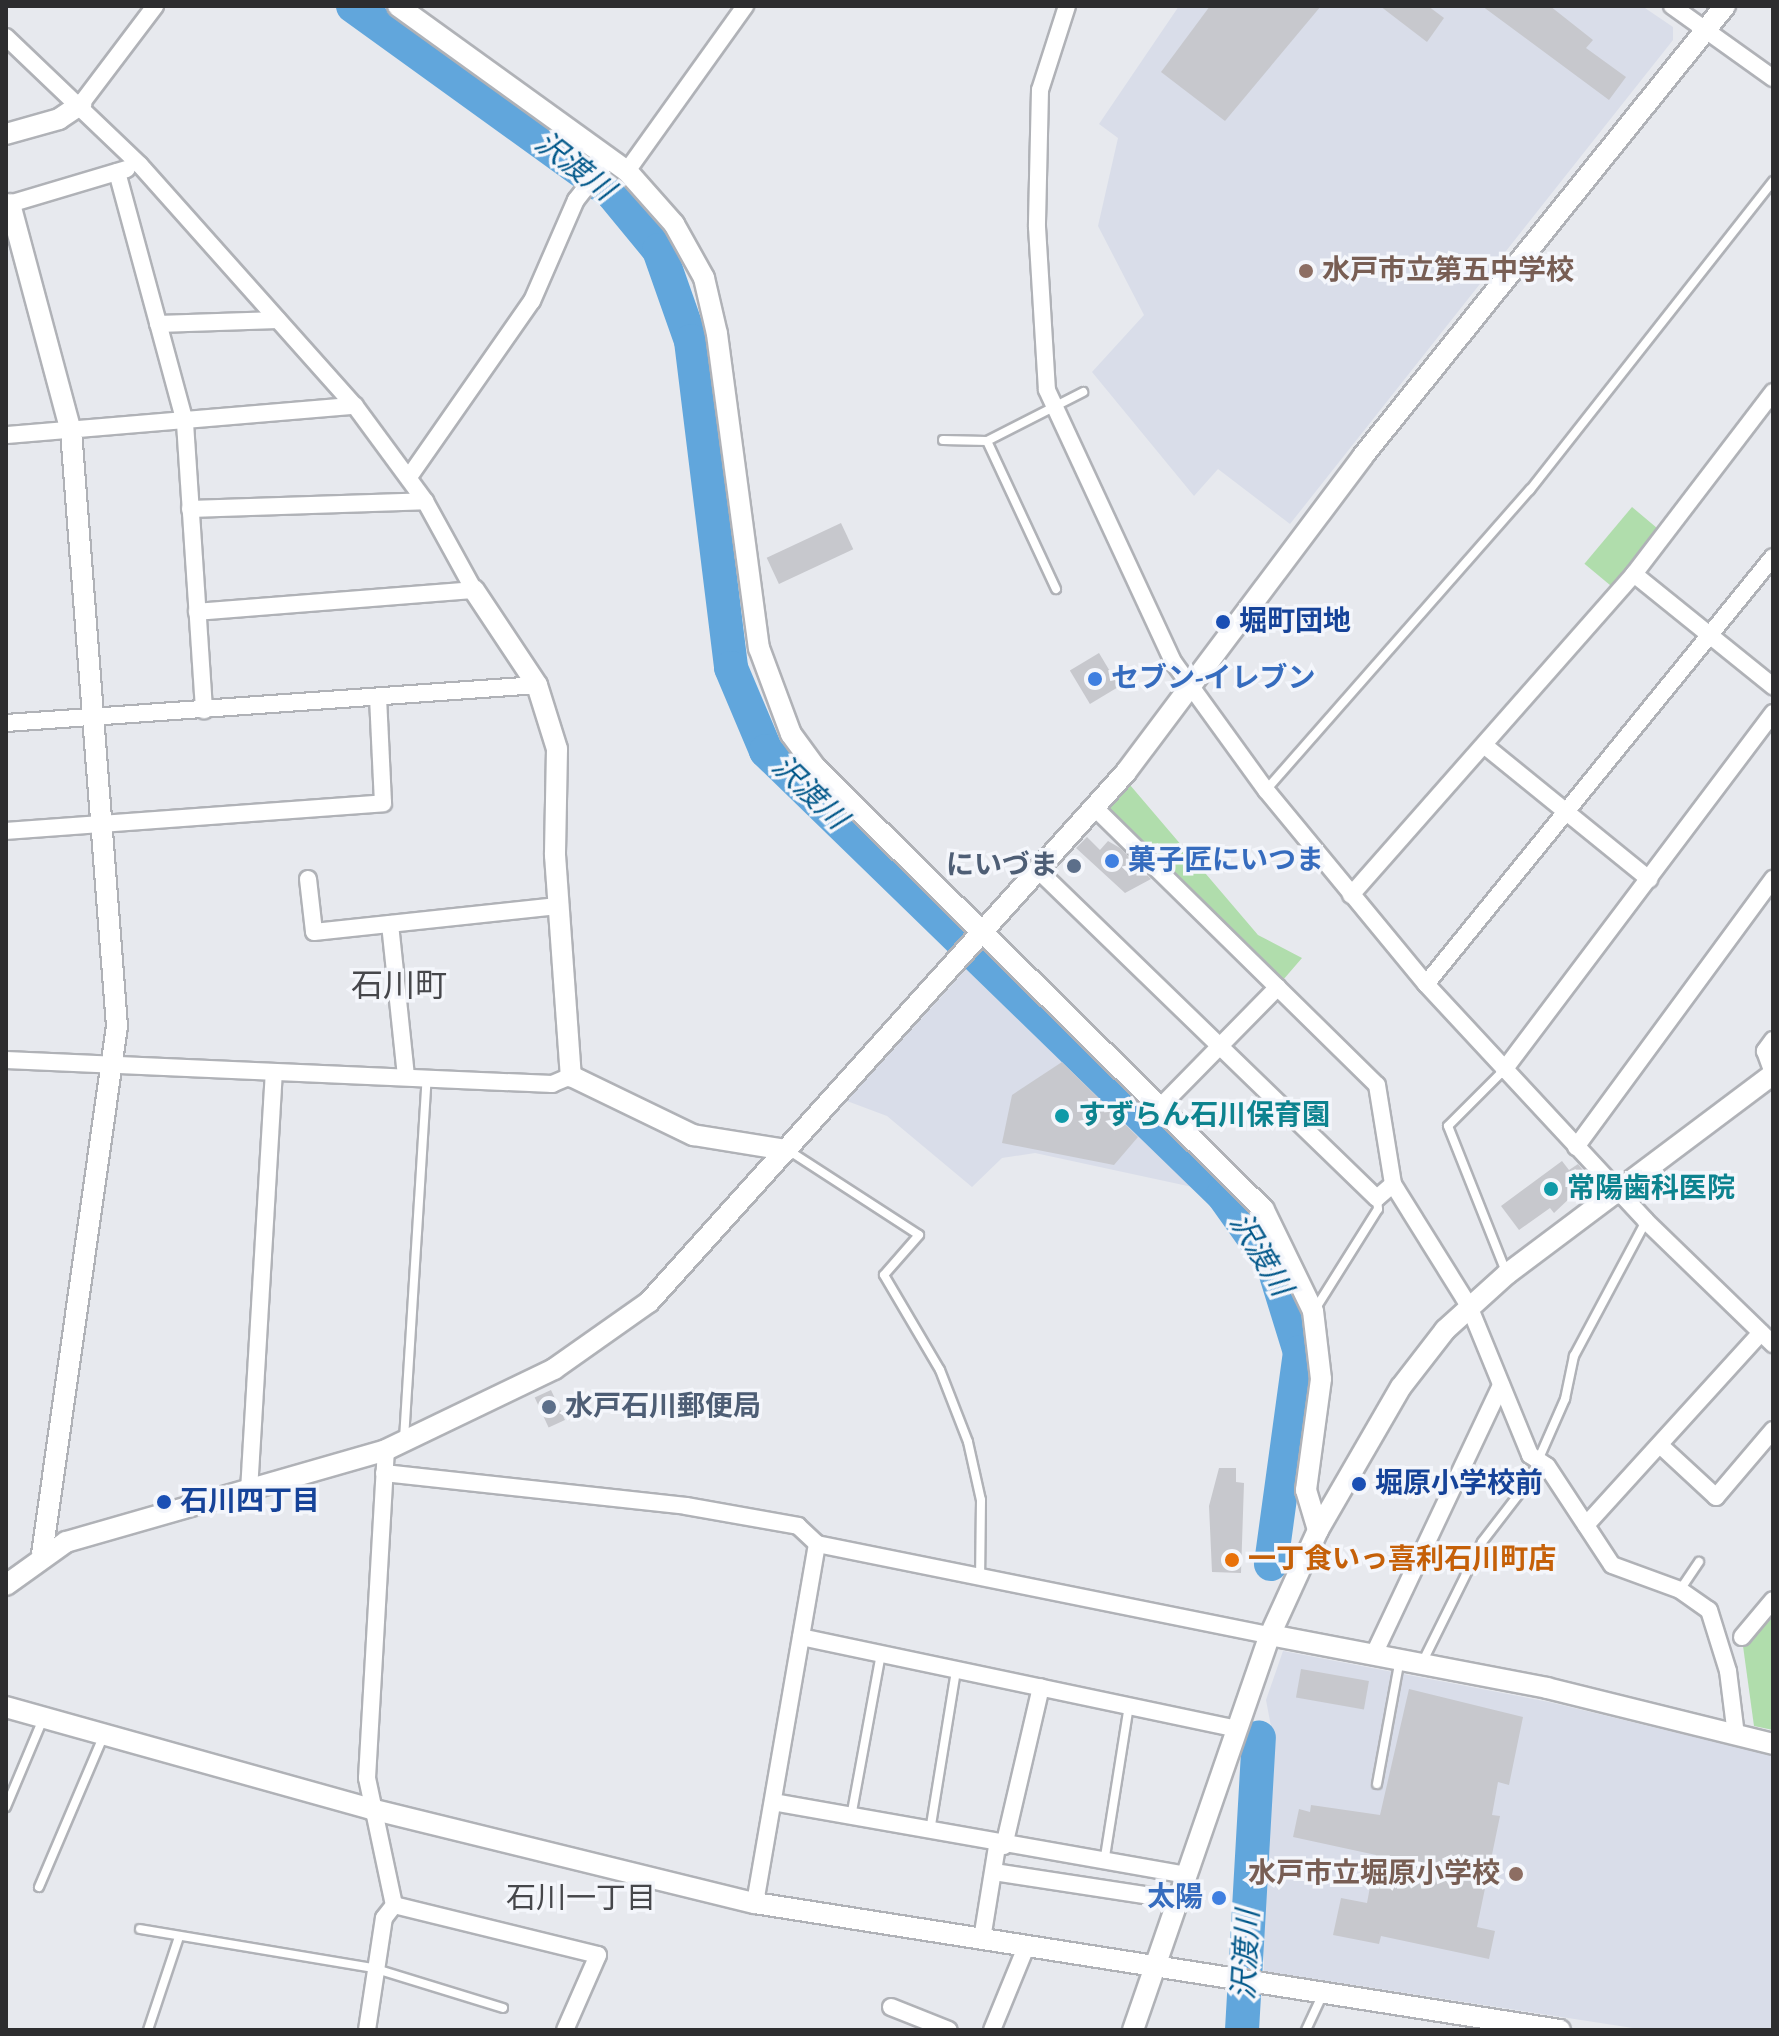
<!DOCTYPE html>
<meta charset="utf-8">
<style>
body{margin:0}
#map{position:relative;width:1779px;height:2036px;overflow:hidden;background:#e7e9ee;font-family:"Alegreya Sans","Noto Sans JP",sans-serif}
div>[style]{position:absolute}
[style*='--x']{left:calc(var(--x)*1px);top:calc(var(--y)*1px);width:calc(var(--w)*1px);rotate:calc(var(--a)*1deg)}
.built>*{inset:0;background:#d9dde9}
.green>*{inset:0;background:#b0ddac;transform-origin:0 0}
.river>*{height:34px;margin:-17px;padding:0 17px;transform-origin:17px;border-radius:17px;background:#61a6dc}
.building>*{inset:0;background:#c7c8cd;transform-origin:0 0}
.roads{filter:drop-shadow(2px 0 #b0b2b7) drop-shadow(-2px 0 #b0b2b7) drop-shadow(0 2px #b0b2b7) drop-shadow(0 -2px #b0b2b7)}
.service>*{height:8px;margin:-4px;padding:0 4px;transform-origin:4px;border-radius:4px;background:#fff}
.minor>*{height:16px;margin:-8px;padding:0 8px;transform-origin:8px;border-radius:8px;background:#fff}
.tertiary>*{height:20px;margin:-10px;padding:0 10px;transform-origin:10px;border-radius:10px;background:#fff}
.dots>*{width:22px;height:22px;translate:-50% -50%;box-sizing:border-box;border:4px solid #f4f6fb;border-radius:50%}
span{translate:-50% -50%;white-space:nowrap;text-align:center;line-height:1.15;-webkit-text-stroke:7px #f4f6fb;paint-order:stroke}
.education-label{font-size:28px;color:#785e54;font-weight:700}
.left{translate:0 -50%;text-align:left}
.right{translate:-100% -50%;text-align:right}
.transit-label{font-size:28px;color:#164399;font-weight:700}
.shop-label{font-size:28px;color:#366cbe;font-weight:700}
.service-label{font-size:28px;color:#4e5e75;font-weight:700}
.culture-label{font-size:28px;color:#0d838f;font-weight:700}
.food-label{font-size:28px;color:#c56008;font-weight:700}
.water-label{font-size:30px;color:#005789;font-style:italic}
.neighbourhood-label{font-size:30px;color:#46474b}
.quarter-label{font-size:32px;color:#46474b}
.frame{position:absolute;inset:0;border:8px solid #2d2d2f;pointer-events:none}
</style>
<div id="map">
<div class="built">
<div style="clip-path:polygon(1179px 6px,1642px 6px,1673px 27px,1673px 40px,1290px 524px,1218px 469px,1194px 496px,1092px 372px,1144px 315px,1098px 226px,1118px 138px,1099px 124px)"></div>
<div style="clip-path:polygon(969px 966px,1197px 1188px,1035px 1153px,1002px 1158px,972px 1187px,887px 1116px,847px 1101px)"></div>
<div style="clip-path:polygon(1283px 1651px,1549px 1702px,1773px 1756px,1773px 2030px,1646px 2030px,1264px 1971px,1264px 1947px,1255px 1945px,1273px 1737px,1266px 1700px)"></div>
</div>
<div class="green">
<div style="left:1632px;top:507px;width:38px;height:74px;rotate:40deg"></div>
<div style="clip-path:polygon(1130px 785px,1258px 935px,1302px 958px,1283px 980px,1108px 809px)"></div>
<div style="clip-path:polygon(1773px 1609px,1773px 1730px,1754px 1726px,1743px 1646px)"></div>
</div>
<div class="river">
<div style="--x:353;--y:6;--w:319;--a:35.8"></div>
<div style="--x:612;--y:193;--w:74;--a:50.5"></div>
<div style="--x:659;--y:250;--w:96;--a:70.6"></div>
<div style="--x:691;--y:341;--w:329;--a:83"></div>
<div style="--x:731;--y:668;--w:90;--a:67.1"></div>
<div style="--x:766;--y:751;--w:637;--a:44.17"></div>
<div style="--x:1223;--y:1195;--w:86;--a:54.5"></div>
<div style="--x:1273;--y:1265;--w:91;--a:72.8"></div>
<div style="--x:1300;--y:1352;--w:214;--a:97.8"></div>
<div style="--x:1242;--y:2030;--w:293;--a:-86.7"></div>
</div>
<div class="building">
<div style="clip-path:polygon(1210px 6px,1321px 6px,1225px 121px,1161px 72px)"></div>
<div style="clip-path:polygon(1380px 6px,1428px 6px,1444px 18px,1427px 42px)"></div>
<div style="clip-path:polygon(1482px 6px,1550px 6px,1593px 40px,1586px 48px,1626px 77px,1609px 100px)"></div>
<div style="left:841px;top:523px;width:29px;height:82px;rotate:65deg"></div>
<div style="left:1099px;top:653px;width:39px;height:34px;rotate:59deg"></div>
<div style="clip-path:polygon(1087px 837px,1100px 850px,1108px 841px,1120px 848px,1151px 879px,1125px 893px,1076px 848px)"></div>
<div style="clip-path:polygon(1062px 1062px,1138px 1137px,1114px 1165px,1002px 1143px,1012px 1095px)"></div>
<div style="clip-path:polygon(1562px 1161px,1569px 1170px,1578px 1164px,1590px 1179px,1554px 1213px,1550px 1208px,1519px 1230px,1501px 1206px)"></div>
<div style="left:551px;top:1390px;width:33px;height:18px;rotate:65deg"></div>
<div style="clip-path:polygon(1219px 1468px,1236px 1468px,1236px 1482px,1244px 1483px,1241px 1573px,1212px 1572px,1209px 1506px)"></div>
<div style="left:1301px;top:1669px;width:69px;height:29px;rotate:10deg"></div>
<div style="clip-path:polygon(1409px 1689px,1523px 1717px,1509px 1785px,1498px 1782px,1492px 1815px,1500px 1816px,1477px 1927px,1495px 1931px,1489px 1959px,1381px 1936px,1379px 1944px,1333px 1935px,1341px 1898px,1367px 1903px,1376px 1855px,1293px 1837px,1299px 1809px,1310px 1812px,1311px 1805px,1380px 1815px)"></div>
</div>
<div class="roads">
<div class="service">
<div style="--x:943;--y:440;--w:44;--a:1.3"></div>
<div style="--x:1056;--y:589;--w:163;--a:-115"></div>
<div style="--x:987;--y:441;--w:108;--a:-27"></div>
<div style="--x:1266;--y:790;--w:400;--a:-48.7"></div>
<div style="--x:1530;--y:490;--w:393;--a:-51.8"></div>
<div style="--x:1504;--y:1070;--w:79;--a:135"></div>
<div style="--x:1448;--y:1126;--w:159;--a:68.3"></div>
<div style="--x:788;--y:1150;--w:156;--a:33"></div>
<div style="--x:919;--y:1235;--w:53;--a:131.2"></div>
<div style="--x:884;--y:1275;--w:110;--a:59.5"></div>
<div style="--x:940;--y:1370;--w:77;--a:68.7"></div>
<div style="--x:968;--y:1442;--w:59;--a:77.4"></div>
<div style="--x:981;--y:1500;--w:77;--a:90.7"></div>
<div style="--x:1314;--y:1311;--w:120;--a:-57.9"></div>
<div style="--x:1378;--y:1209;--w:11;--a:-95"></div>
<div style="--x:404;--y:1439;--w:362;--a:-86.4"></div>
<div style="--x:1680;--y:1590;--w:34;--a:-56"></div>
<div style="--x:1422;--y:1663;--w:135;--a:-63.6"></div>
<div style="--x:1482;--y:1542;--w:77;--a:-52.4"></div>
<div style="--x:1529;--y:1481;--w:90;--a:-66.3"></div>
<div style="--x:1565;--y:1399;--w:44;--a:-78.2"></div>
<div style="--x:1574;--y:1356;--w:153;--a:-61.9"></div>
<div style="--x:1377;--y:1784;--w:127;--a:-79.6"></div>
<div style="--x:6;--y:1807;--w:95;--a:-67.2"></div>
<div style="--x:851;--y:1817;--w:166;--a:-79.6"></div>
<div style="--x:931;--y:1825;--w:157;--a:-80.8"></div>
<div style="--x:1104;--y:1863;--w:159;--a:-81"></div>
<div style="--x:39;--y:1887;--w:163;--a:-66.9"></div>
<div style="--x:140;--y:1929;--w:236;--a:9.5"></div>
<div style="--x:373;--y:1968;--w:136;--a:17.1"></div>
<div style="--x:148;--y:2030;--w:98;--a:-71.6"></div>
<div style="--x:1306;--y:2030;--w:38;--a:-65"></div>
</div>
<div class="minor">
<div style="--x:1067;--y:6;--w:88;--a:107.8"></div>
<div style="--x:1040;--y:90;--w:137;--a:91.3"></div>
<div style="--x:1037;--y:227;--w:163;--a:86.5"></div>
<div style="--x:1047;--y:390;--w:301;--a:65.1"></div>
<div style="--x:1174;--y:663;--w:157;--a:54.1"></div>
<div style="--x:1266;--y:790;--w:251;--a:50.5"></div>
<div style="--x:1426;--y:984;--w:323;--a:47.1"></div>
<div style="--x:1646;--y:1221;--w:177;--a:44.1"></div>
<div style="--x:1672;--y:6;--w:124;--a:35.5"></div>
<div style="--x:6;--y:37;--w:185;--a:43.7"></div>
<div style="--x:140;--y:165;--w:323;--a:48.3"></div>
<div style="--x:355;--y:406;--w:118;--a:53.6"></div>
<div style="--x:425;--y:501;--w:102;--a:61.2"></div>
<div style="--x:474;--y:590;--w:278;--a:175.5"></div>
<div style="--x:81;--y:104;--w:123;--a:-52.9"></div>
<div style="--x:627;--y:171;--w:203;--a:-54.4"></div>
<div style="--x:117;--y:172;--w:260;--a:74.8"></div>
<div style="--x:185;--y:423;--w:288;--a:86.2"></div>
<div style="--x:6;--y:205;--w:126;--a:-16.6"></div>
<div style="--x:158;--y:324;--w:120;--a:-1.9"></div>
<div style="--x:6;--y:435;--w:350;--a:-4.8"></div>
<div style="--x:409;--y:477;--w:215;--a:-55.1"></div>
<div style="--x:532;--y:301;--w:110;--a:-66.5"></div>
<div style="--x:576;--y:200;--w:53;--a:-51.8"></div>
<div style="--x:190;--y:509;--w:235;--a:-1.9"></div>
<div style="--x:1634;--y:574;--w:179;--a:38.9"></div>
<div style="--x:6;--y:723;--w:532;--a:-4.09"></div>
<div style="--x:1484;--y:745;--w:213;--a:39.1"></div>
<div style="--x:1095;--y:808;--w:395;--a:44.5"></div>
<div style="--x:1377;--y:1085;--w:100;--a:80.8"></div>
<div style="--x:1393;--y:1184;--w:144;--a:58.1"></div>
<div style="--x:1469;--y:1306;--w:161;--a:67.7"></div>
<div style="--x:1530;--y:1455;--w:20;--a:33"></div>
<div style="--x:1547;--y:1466;--w:118;--a:56.7"></div>
<div style="--x:1612;--y:1565;--w:72;--a:20.2"></div>
<div style="--x:1680;--y:1590;--w:35;--a:35"></div>
<div style="--x:1709;--y:1610;--w:64;--a:72.7"></div>
<div style="--x:1728;--y:1671;--w:64;--a:82.9"></div>
<div style="--x:6;--y:831;--w:378;--a:-4.2"></div>
<div style="--x:383;--y:803;--w:106;--a:-92.7"></div>
<div style="--x:1039;--y:871;--w:470;--a:44.1"></div>
<div style="--x:1377;--y:1198;--w:21;--a:-41"></div>
<div style="--x:308;--y:879;--w:53;--a:83.5"></div>
<div style="--x:314;--y:932;--w:245;--a:-6.1"></div>
<div style="--x:1351;--y:895;--w:428;--a:-48.6"></div>
<div style="--x:1634;--y:574;--w:229;--a:-52.6"></div>
<div style="--x:390;--y:924;--w:153;--a:84"></div>
<div style="--x:1426;--y:984;--w:550;--a:-50.9"></div>
<div style="--x:1773;--y:1040;--w:14;--a:126"></div>
<div style="--x:1765;--y:1051;--w:23;--a:70"></div>
<div style="--x:6;--y:1060;--w:547;--a:2.52"></div>
<div style="--x:552;--y:1084;--w:21;--a:-23"></div>
<div style="--x:1504;--y:1070;--w:447;--a:-53"></div>
<div style="--x:1160;--y:1107;--w:168;--a:-45.5"></div>
<div style="--x:1576;--y:1147;--w:333;--a:-53.7"></div>
<div style="--x:1661;--y:1446;--w:75;--a:42.8"></div>
<div style="--x:1716;--y:1497;--w:88;--a:-49.6"></div>
<div style="--x:384;--y:1473;--w:304;--a:6.2"></div>
<div style="--x:686;--y:1506;--w:114;--a:10.1"></div>
<div style="--x:798;--y:1526;--w:26;--a:43"></div>
<div style="--x:817;--y:1544;--w:462;--a:11.4"></div>
<div style="--x:249;--y:1491;--w:419;--a:-86.6"></div>
<div style="--x:1586;--y:1525;--w:260;--a:-47.7"></div>
<div style="--x:801;--y:1637;--w:445;--a:11.9"></div>
<div style="--x:1742;--y:1637;--w:48;--a:-50"></div>
<div style="--x:1374;--y:1654;--w:297;--a:-64.7"></div>
<div style="--x:773;--y:1802;--w:418;--a:10"></div>
<div style="--x:1004;--y:1846;--w:163;--a:-76.9"></div>
<div style="--x:994;--y:1872;--w:185;--a:8.7"></div>
<div style="--x:755;--y:1903;--w:364;--a:-80.2"></div>
<div style="--x:394;--y:1905;--w:210;--a:13.8"></div>
<div style="--x:598;--y:1955;--w:82;--a:113.7"></div>
<div style="--x:982;--y:1939;--w:94;--a:-80.8"></div>
<div style="--x:891;--y:2007;--w:62;--a:21.6"></div>
<div style="--x:367;--y:2030;--w:113;--a:-81.4"></div>
<div style="--x:384;--y:1918;--w:16;--a:-52"></div>
<div style="--x:394;--y:1905;--w:130;--a:-102"></div>
<div style="--x:367;--y:1778;--w:329;--a:-86.7"></div>
<div style="--x:992;--y:2030;--w:90;--a:-67.7"></div>
</div>
<div class="tertiary">
<div style="--x:398;--y:6;--w:282;--a:35.8"></div>
<div style="--x:627;--y:171;--w:71;--a:48.4"></div>
<div style="--x:674;--y:224;--w:62;--a:60.9"></div>
<div style="--x:704;--y:278;--w:57;--a:76.9"></div>
<div style="--x:717;--y:334;--w:317;--a:82.4"></div>
<div style="--x:759;--y:648;--w:92;--a:69.6"></div>
<div style="--x:791;--y:734;--w:42;--a:53.7"></div>
<div style="--x:816;--y:768;--w:629;--a:44.61"></div>
<div style="--x:1264;--y:1210;--w:112;--a:64.1"></div>
<div style="--x:1313;--y:1311;--w:68;--a:83.3"></div>
<div style="--x:1321;--y:1379;--w:112;--a:97.7"></div>
<div style="--x:1306;--y:1490;--w:42;--a:73.3"></div>
<div style="--x:6;--y:134;--w:55;--a:-15.8"></div>
<div style="--x:59;--y:119;--w:27;--a:-34"></div>
<div style="--x:10;--y:204;--w:235;--a:75"></div>
<div style="--x:71;--y:431;--w:597;--a:85.58"></div>
<div style="--x:117;--y:1026;--w:533;--a:98.08"></div>
<div style="--x:474;--y:590;--w:114;--a:56.4"></div>
<div style="--x:537;--y:685;--w:67;--a:72.6"></div>
<div style="--x:557;--y:749;--w:106;--a:91.1"></div>
<div style="--x:555;--y:855;--w:222;--a:85.9"></div>
<div style="--x:571;--y:1076;--w:136;--a:25.8"></div>
<div style="--x:693;--y:1135;--w:95;--a:9.1"></div>
<div style="--x:6;--y:1585;--w:74;--a:-35.6"></div>
<div style="--x:66;--y:1542;--w:333;--a:-16"></div>
<div style="--x:386;--y:1450;--w:187;--a:-25.7"></div>
<div style="--x:554;--y:1369;--w:116;--a:-35.2"></div>
<div style="--x:649;--y:1302;--w:713;--a:-48.01"></div>
<div style="--x:1126;--y:772;--w:395;--a:-53.1"></div>
<div style="--x:1363;--y:456;--w:578;--a:-51.19"></div>
<div style="--x:1270;--y:1635;--w:282;--a:10.8"></div>
<div style="--x:1547;--y:1688;--w:233;--a:13.9"></div>
<div style="--x:6;--y:1707;--w:379;--a:15.6"></div>
<div style="--x:371;--y:1809;--w:395;--a:13.8"></div>
<div style="--x:755;--y:1903;--w:815;--a:8.97"></div>
<div style="--x:1133;--y:2030;--w:418;--a:-70.9"></div>
<div style="--x:1270;--y:1635;--w:115;--a:-65.4"></div>
<div style="--x:1318;--y:1530;--w:165;--a:-59.9"></div>
<div style="--x:1401;--y:1387;--w:72;--a:-52.3"></div>
<div style="--x:1445;--y:1330;--w:84;--a:-42.1"></div>
<div style="--x:1507;--y:1274;--w:333;--a:-36.9"></div>
</div>
</div>
<div class="dots">
<div style="left:1306px;top:271px;background:#8d6e63"></div>
<div style="left:1223px;top:622px;background:#1a4fb4"></div>
<div style="left:1095px;top:679px;background:#3f7fe0"></div>
<div style="left:1112px;top:861px;background:#3f7fe0"></div>
<div style="left:1074px;top:866px;background:#5c6f8a"></div>
<div style="left:1062px;top:1116px;background:#0f9aa8"></div>
<div style="left:1551px;top:1189px;background:#0f9aa8"></div>
<div style="left:549px;top:1407px;background:#5c6f8a"></div>
<div style="left:1359px;top:1484px;background:#1a4fb4"></div>
<div style="left:164px;top:1502px;background:#1a4fb4"></div>
<div style="left:1232px;top:1560px;background:#e8710a"></div>
<div style="left:1516px;top:1874px;background:#8d6e63"></div>
<div style="left:1219px;top:1898px;background:#3f7fe0"></div>
</div>
<div class="education-label">
<span class="left" style="left:1322px;top:271px">水戸市立第五中学校</span>
<span class="right" style="left:1500px;top:1874px">水戸市立堀原小学校</span>
</div>
<div class="transit-label">
<span class="left" style="left:1239px;top:622px">堀町団地</span>
<span class="left" style="left:1375px;top:1484px">堀原小学校前</span>
<span class="left" style="left:180px;top:1502px">石川四丁目</span>
</div>
<div class="shop-label">
<span class="left" style="left:1111px;top:679px">セブン-イレブン</span>
<span class="left" style="left:1128px;top:861px">菓子匠にいつま</span>
<span class="right" style="left:1203px;top:1898px">太陽</span>
</div>
<div class="service-label">
<span class="right" style="left:1058px;top:866px">にいづま</span>
<span class="left" style="left:565px;top:1407px">水戸石川郵便局</span>
</div>
<div class="culture-label">
<span class="left" style="left:1078px;top:1116px">すずらん石川保育園</span>
<span class="left" style="left:1567px;top:1189px">常陽歯科医院</span>
</div>
<div class="food-label">
<span class="left" style="left:1248px;top:1560px">一丁食いっ喜利石川町店</span>
</div>
<div class="water-label">
<span style="left:574px;top:167px;rotate:38deg">沢渡川</span>
<span style="left:809px;top:793px;rotate:44deg">沢渡川</span>
<span style="left:1260px;top:1255px;rotate:59deg">沢渡川</span>
<span style="left:1247px;top:1955px;rotate:-87deg">沢渡川</span>
</div>
<div class="neighbourhood-label">
<span style="left:581px;top:1899px">石川一丁目</span>
</div>
<div class="quarter-label">
<span style="left:399px;top:986px">石川町</span>
</div>
<div class="frame"></div>
</div>
